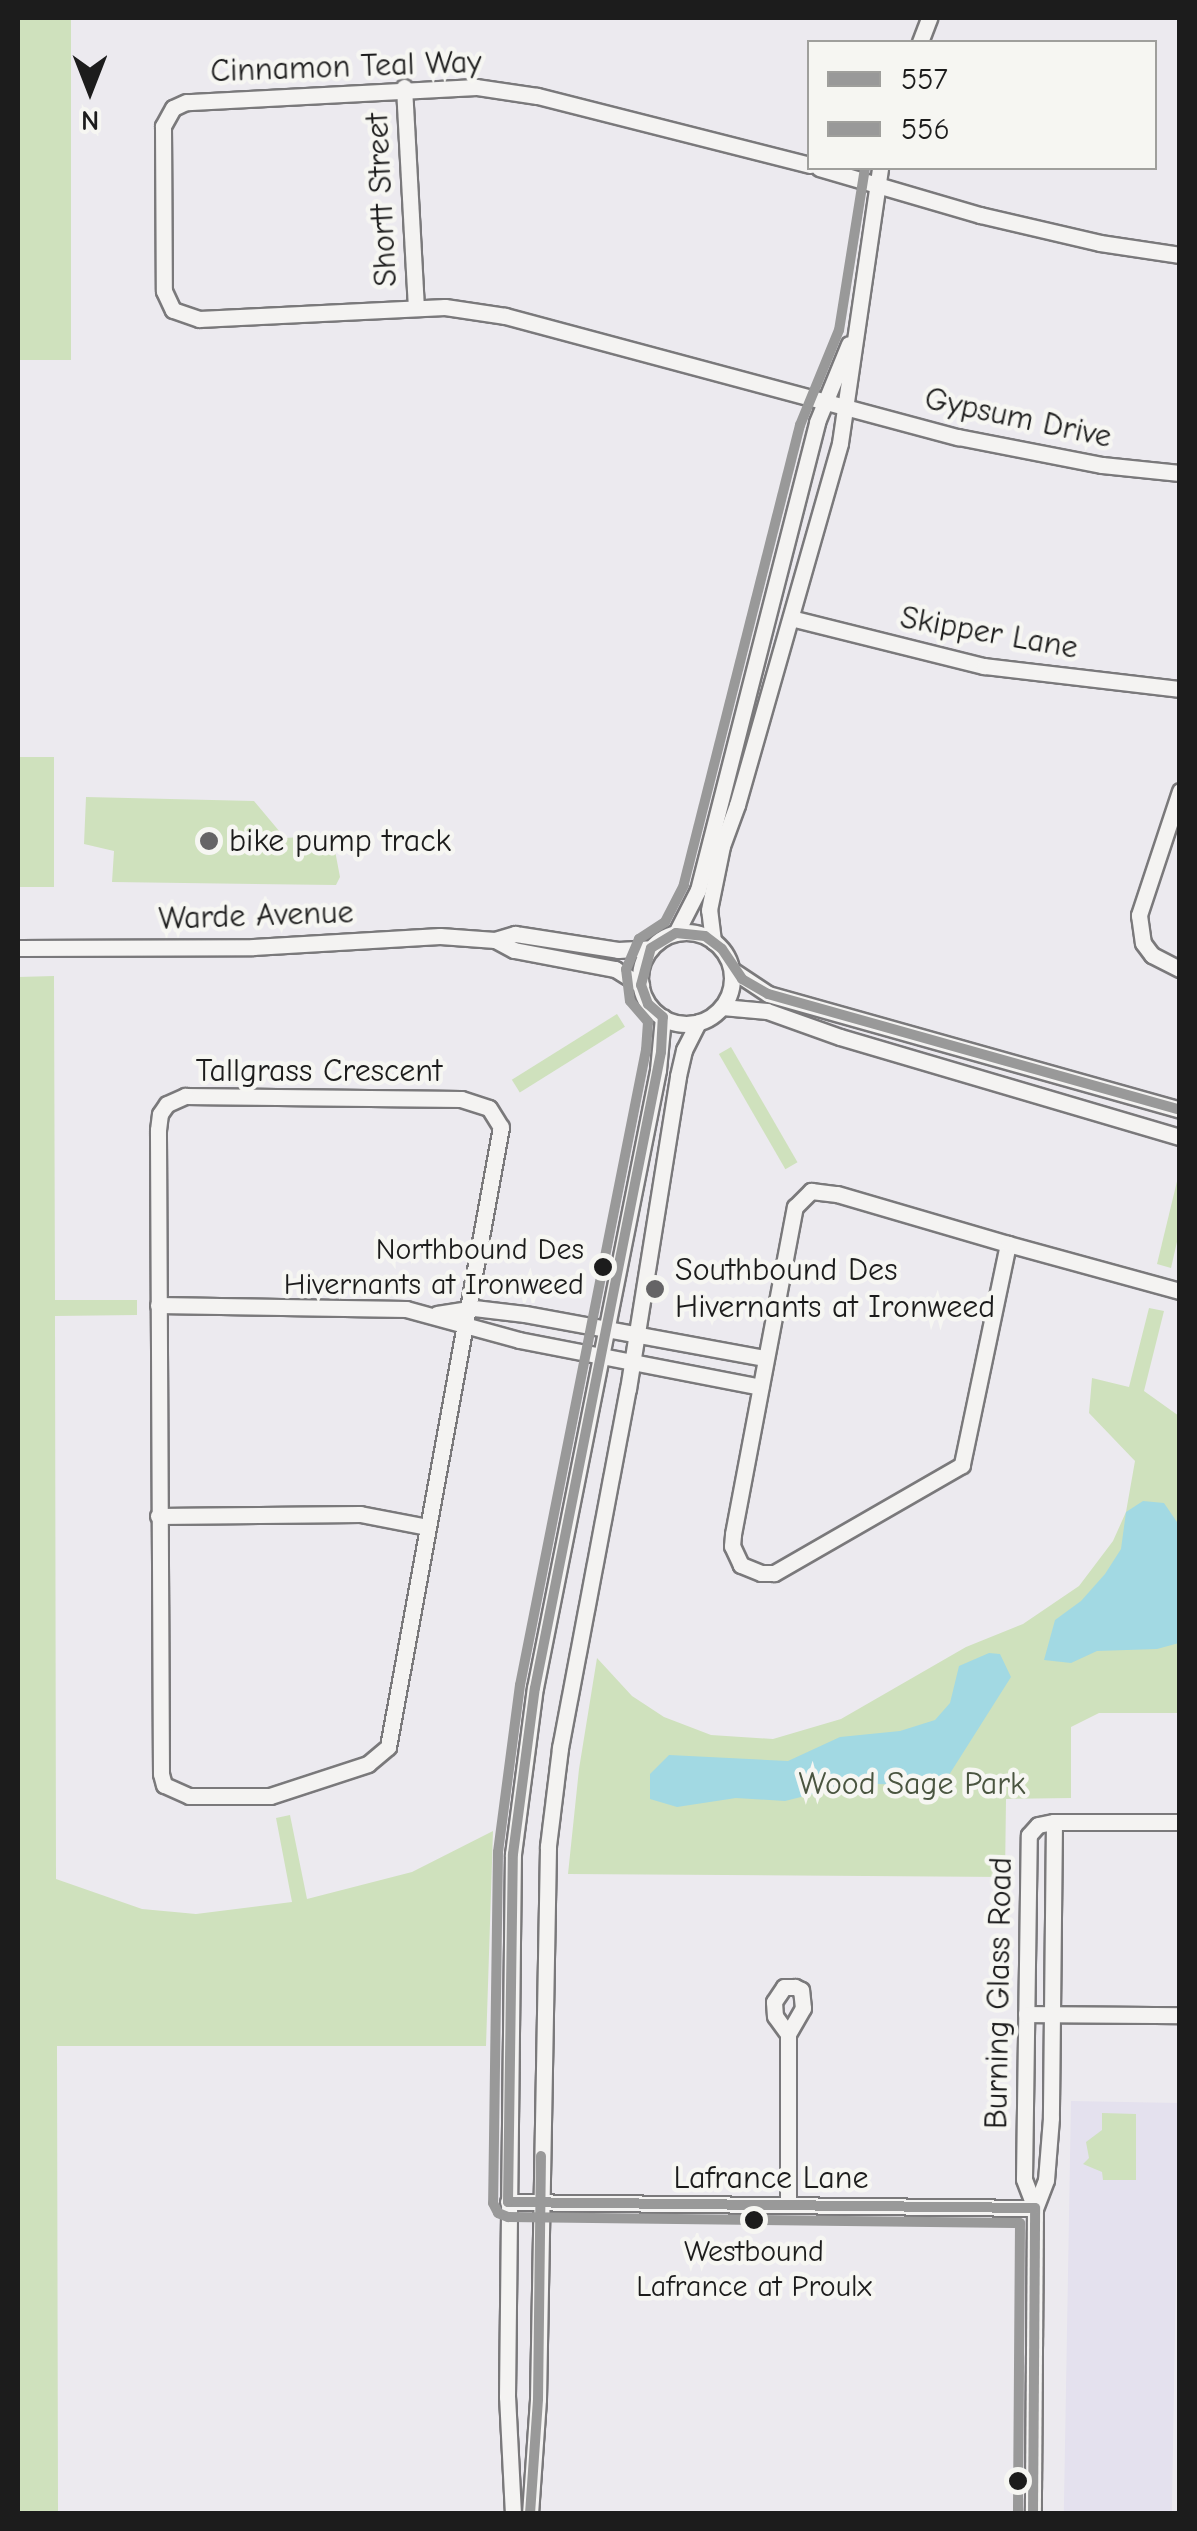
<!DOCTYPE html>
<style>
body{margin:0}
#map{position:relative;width:1197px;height:2531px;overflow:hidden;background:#eceaef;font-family:"Comic Neue",sans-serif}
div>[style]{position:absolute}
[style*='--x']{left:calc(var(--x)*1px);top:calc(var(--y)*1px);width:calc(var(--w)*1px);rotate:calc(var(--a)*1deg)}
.built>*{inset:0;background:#e4e1ee;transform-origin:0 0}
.green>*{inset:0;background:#cfe1bd;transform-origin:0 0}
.water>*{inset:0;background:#a2d9e3}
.roads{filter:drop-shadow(2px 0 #7a797b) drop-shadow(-2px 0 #7a797b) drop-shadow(0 2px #7a797b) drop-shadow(0 -2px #7a797b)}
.minor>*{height:15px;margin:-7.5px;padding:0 7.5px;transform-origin:7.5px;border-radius:7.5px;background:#f4f3f2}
.minor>.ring{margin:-7.5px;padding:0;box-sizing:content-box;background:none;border:15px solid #f4f3f2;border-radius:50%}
.bus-1>*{height:10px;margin:-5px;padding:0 5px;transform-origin:5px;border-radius:5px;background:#999}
.bus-2>*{height:10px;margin:-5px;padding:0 5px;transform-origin:5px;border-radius:5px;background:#999}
.dots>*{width:28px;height:28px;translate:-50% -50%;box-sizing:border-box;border:5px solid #f6f6f2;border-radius:50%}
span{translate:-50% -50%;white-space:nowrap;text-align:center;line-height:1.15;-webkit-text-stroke:9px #f6f6f2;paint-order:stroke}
.bus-label{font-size:30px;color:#1c1c1c}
.right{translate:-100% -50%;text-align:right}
.street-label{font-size:32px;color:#1c1c1c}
.poi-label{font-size:32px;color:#1c1c1c}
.left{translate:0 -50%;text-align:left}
.park-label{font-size:32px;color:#4a5540}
.frame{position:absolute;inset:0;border:20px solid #1c1c1c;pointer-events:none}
.legend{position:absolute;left:807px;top:40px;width:350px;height:130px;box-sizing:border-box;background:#f6f6f2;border:2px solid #9f9f9c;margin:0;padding:12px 18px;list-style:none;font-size:30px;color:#1c1c1c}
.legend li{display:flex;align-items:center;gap:20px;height:50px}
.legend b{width:50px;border:2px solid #9f9f9c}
.north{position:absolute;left:40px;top:40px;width:100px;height:100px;-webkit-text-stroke:8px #f6f6f2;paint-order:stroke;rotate:180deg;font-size:28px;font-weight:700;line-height:40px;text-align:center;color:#1c1c1c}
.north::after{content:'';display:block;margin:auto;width:35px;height:45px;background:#1c1c1c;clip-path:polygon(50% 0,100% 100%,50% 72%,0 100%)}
</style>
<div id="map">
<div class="built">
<div style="left:1071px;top:2101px;width:108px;height:413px;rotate:1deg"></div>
</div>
<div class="green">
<div style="left:18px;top:18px;width:53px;height:342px"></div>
<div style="left:18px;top:757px;width:36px;height:130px"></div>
<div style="clip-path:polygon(86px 797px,254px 801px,285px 838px,332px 835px,340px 877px,336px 885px,112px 882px,114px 851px,84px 844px)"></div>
<div style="clip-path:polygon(54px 976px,55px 1300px,137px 1300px,137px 1315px,55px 1316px,56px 1879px,142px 1909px,196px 1914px,292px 1902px,276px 1818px,290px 1815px,307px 1899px,412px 1872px,493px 1831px,486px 2046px,57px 2046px,58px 2513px,18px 2514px,18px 977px)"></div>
<div style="left:617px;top:1014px;width:15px;height:124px;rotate:58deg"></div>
<div style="left:731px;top:1047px;width:133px;height:14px;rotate:60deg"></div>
<div style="clip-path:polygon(1179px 1173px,1179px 1233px,1171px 1268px,1157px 1264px)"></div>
<div style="clip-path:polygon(1149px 1308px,1164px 1311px,1144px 1391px,1179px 1416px,1179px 1713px,1099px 1713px,1071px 1727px,1071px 1798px,1006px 1799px,1005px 1877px,568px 1874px,579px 1769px,597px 1658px,632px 1696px,664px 1717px,711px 1735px,773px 1739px,841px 1719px,966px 1647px,1023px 1624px,1079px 1586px,1113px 1541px,1126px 1512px,1135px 1461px,1089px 1413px,1092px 1378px,1129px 1387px)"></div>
<div style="clip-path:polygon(1102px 2113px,1136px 2114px,1136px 2180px,1103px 2180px,1102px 2172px,1083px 2164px,1089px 2158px,1086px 2142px,1102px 2130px)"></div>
</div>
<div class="water">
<div style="clip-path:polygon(1143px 1501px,1164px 1503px,1179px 1525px,1179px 1643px,1157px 1649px,1097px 1651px,1071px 1663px,1044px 1660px,1055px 1620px,1081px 1601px,1105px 1574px,1121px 1549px,1126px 1512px)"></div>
<div style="clip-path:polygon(989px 1653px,1000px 1654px,1011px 1677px,949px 1775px,922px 1786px,857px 1783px,785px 1801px,736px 1798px,677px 1807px,650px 1799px,650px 1774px,669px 1755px,788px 1761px,840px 1737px,900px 1731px,935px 1720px,950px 1703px,959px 1666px)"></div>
</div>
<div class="roads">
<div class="minor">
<div style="--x:920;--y:42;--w:26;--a:-69"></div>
<div style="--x:404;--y:87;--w:221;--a:86.9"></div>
<div style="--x:810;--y:165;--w:282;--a:-165.8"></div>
<div style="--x:537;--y:96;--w:62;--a:-171.6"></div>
<div style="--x:476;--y:87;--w:290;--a:177"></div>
<div style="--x:186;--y:102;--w:14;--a:155"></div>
<div style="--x:173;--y:108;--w:21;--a:119"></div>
<div style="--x:163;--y:126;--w:165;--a:89.7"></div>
<div style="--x:164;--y:291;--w:21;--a:65"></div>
<div style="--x:173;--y:310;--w:28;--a:19"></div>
<div style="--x:199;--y:319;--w:246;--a:-2.8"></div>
<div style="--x:445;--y:307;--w:61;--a:8.5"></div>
<div style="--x:505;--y:316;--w:469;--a:15"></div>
<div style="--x:958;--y:437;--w:147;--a:11"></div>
<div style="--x:1102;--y:465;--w:78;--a:5.9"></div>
<div style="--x:819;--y:168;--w:168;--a:16.3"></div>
<div style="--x:980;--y:215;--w:123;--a:13.1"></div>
<div style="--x:1100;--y:243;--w:81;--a:8.5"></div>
<div style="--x:791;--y:618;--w:199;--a:14"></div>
<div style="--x:984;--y:666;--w:197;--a:6.7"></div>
<div style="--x:1180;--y:791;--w:131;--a:108.3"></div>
<div style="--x:1139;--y:915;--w:28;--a:82"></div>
<div style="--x:1143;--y:943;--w:15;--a:53"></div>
<div style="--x:1152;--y:955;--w:31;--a:27"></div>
<div class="ring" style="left:640px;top:932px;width:77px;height:77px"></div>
<div style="--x:676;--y:933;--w:48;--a:-62.9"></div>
<div style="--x:698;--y:890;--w:483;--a:-75.7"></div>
<div style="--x:817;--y:422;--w:84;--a:-67.7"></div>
<div style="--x:495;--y:940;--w:21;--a:28"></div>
<div style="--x:514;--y:950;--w:103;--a:10.7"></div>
<div style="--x:615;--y:969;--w:31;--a:32"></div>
<div style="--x:713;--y:941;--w:31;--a:-97"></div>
<div style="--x:709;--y:910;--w:65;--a:-78.5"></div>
<div style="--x:722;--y:846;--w:44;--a:-69.9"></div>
<div style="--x:737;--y:805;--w:376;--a:-74.1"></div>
<div style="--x:840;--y:443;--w:278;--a:-81.7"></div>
<div style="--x:18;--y:948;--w:235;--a:-0.2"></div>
<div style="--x:253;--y:947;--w:187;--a:-3.4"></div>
<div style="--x:440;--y:936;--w:55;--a:4.2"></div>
<div style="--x:495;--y:940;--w:21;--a:-17"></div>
<div style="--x:515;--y:934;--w:104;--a:8.8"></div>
<div style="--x:618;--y:950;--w:33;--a:-3"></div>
<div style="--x:732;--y:970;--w:43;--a:33.7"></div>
<div style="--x:768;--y:994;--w:428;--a:15.7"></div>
<div style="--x:722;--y:1007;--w:45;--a:5.1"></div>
<div style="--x:767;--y:1011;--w:77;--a:19.6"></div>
<div style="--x:840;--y:1037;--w:354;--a:16.4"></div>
<div style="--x:185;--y:1096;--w:276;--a:0.6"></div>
<div style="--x:461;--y:1099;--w:29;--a:18"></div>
<div style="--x:489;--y:1108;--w:22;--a:58"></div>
<div style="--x:501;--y:1127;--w:630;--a:100.33"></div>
<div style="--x:388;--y:1747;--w:26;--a:140"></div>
<div style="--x:368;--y:1764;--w:103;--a:161.9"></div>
<div style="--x:270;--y:1796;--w:81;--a:180"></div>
<div style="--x:189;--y:1796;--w:27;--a:-156"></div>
<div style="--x:164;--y:1785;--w:11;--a:-105"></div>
<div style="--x:161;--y:1774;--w:644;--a:-90.27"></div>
<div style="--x:158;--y:1130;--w:16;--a:-83"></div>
<div style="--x:160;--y:1114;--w:12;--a:-55"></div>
<div style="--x:167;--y:1104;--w:20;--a:-24"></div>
<div style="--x:811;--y:1191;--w:26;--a:7"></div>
<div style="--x:837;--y:1194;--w:178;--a:16.3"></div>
<div style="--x:1008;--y:1244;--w:226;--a:101.8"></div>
<div style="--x:962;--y:1465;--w:217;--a:150.1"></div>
<div style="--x:774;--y:1573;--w:13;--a:180"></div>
<div style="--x:761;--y:1573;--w:22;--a:-158"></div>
<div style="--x:741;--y:1565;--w:21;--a:-115"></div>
<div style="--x:732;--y:1546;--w:12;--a:-85"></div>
<div style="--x:733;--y:1534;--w:333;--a:-79.3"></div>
<div style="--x:795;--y:1207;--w:23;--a:-45"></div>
<div style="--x:1008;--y:1244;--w:178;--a:15.3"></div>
<div style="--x:158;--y:1305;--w:248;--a:0.9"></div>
<div style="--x:406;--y:1309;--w:117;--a:15.3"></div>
<div style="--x:519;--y:1340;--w:246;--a:11"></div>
<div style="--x:437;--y:1314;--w:37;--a:-9"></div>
<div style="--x:474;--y:1308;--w:51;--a:6.7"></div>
<div style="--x:525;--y:1314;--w:244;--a:10.4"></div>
<div style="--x:158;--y:1516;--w:202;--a:-0.6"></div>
<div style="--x:360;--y:1514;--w:68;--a:11"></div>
<div style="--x:1054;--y:1822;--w:296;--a:90.6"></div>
<div style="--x:1051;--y:2118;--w:62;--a:94.6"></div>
<div style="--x:1046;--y:2180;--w:30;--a:111"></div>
<div style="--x:1035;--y:2208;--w:31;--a:-111"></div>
<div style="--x:1024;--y:2179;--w:344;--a:-89.2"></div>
<div style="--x:1029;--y:1835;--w:13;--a:-48"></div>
<div style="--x:1038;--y:1825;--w:16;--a:-11"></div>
<div style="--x:1054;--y:1822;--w:126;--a:0"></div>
<div style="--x:1026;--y:2014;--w:154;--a:0.4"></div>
<div style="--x:788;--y:2034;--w:30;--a:-60"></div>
<div style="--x:803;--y:2008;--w:18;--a:-96"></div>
<div style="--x:801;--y:1990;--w:7;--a:-153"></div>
<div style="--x:795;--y:1987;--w:11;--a:180"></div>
<div style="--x:784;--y:1987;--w:18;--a:124"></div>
<div style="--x:774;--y:2002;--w:14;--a:86"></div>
<div style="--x:775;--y:2016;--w:22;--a:54"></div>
<div style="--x:788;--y:2034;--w:170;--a:90"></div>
<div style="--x:508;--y:2202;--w:527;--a:0.65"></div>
<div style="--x:1035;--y:2208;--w:306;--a:90.4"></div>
<div style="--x:513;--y:2514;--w:117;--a:-92.9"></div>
<div style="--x:507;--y:2397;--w:543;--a:-89.37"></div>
<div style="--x:513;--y:1854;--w:167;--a:-82.5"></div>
<div style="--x:535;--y:1688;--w:630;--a:-78.74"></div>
<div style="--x:658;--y:1070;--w:53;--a:-84.6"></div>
<div style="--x:530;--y:2514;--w:115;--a:-86"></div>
<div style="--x:538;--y:2399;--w:553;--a:-88.96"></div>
<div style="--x:548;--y:1846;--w:99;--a:-83"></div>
<div style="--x:560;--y:1748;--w:365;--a:-79.3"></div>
<div style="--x:628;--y:1389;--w:317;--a:-80.9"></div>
<div style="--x:678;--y:1076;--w:27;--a:-77"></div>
<div style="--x:684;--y:1050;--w:31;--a:-63"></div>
</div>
</div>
<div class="bus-1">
<div style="--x:530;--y:2514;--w:115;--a:-86"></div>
<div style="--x:538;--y:2399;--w:243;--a:-89.3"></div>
<div style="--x:1033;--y:2514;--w:306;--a:-89.6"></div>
<div style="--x:1035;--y:2208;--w:527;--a:-179.35"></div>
<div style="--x:508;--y:2202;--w:348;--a:-89.2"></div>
<div style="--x:513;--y:1854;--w:167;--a:-82.5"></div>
<div style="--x:535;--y:1688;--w:648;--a:-78.79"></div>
<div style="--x:661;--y:1052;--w:35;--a:-87"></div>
<div style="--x:663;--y:1017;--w:20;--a:-139"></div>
<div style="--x:648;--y:1004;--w:20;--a:-110"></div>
<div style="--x:641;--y:985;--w:38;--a:-75"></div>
<div style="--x:651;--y:948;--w:29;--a:-31"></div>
<div style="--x:676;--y:933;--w:29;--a:6"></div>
<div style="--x:705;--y:936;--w:21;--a:37"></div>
<div style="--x:722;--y:949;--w:36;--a:56"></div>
<div style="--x:742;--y:979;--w:30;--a:30"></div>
<div style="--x:768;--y:994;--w:428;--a:15.7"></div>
</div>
<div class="bus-2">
<div style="--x:865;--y:168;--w:164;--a:99.1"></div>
<div style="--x:839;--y:330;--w:103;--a:112.3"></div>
<div style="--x:800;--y:425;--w:474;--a:104.2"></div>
<div style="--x:684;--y:885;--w:42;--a:117.2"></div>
<div style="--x:665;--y:922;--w:31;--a:147"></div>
<div style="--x:639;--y:939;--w:33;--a:113"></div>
<div style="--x:626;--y:969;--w:32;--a:83"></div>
<div style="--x:630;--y:1001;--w:28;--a:49"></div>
<div style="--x:648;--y:1022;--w:28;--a:94"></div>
<div style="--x:646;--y:1050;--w:647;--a:101.22"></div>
<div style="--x:520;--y:1685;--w:168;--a:97.5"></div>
<div style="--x:498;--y:1852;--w:351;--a:90.8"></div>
<div style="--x:493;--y:2203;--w:11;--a:63"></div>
<div style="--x:498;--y:2213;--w:11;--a:22"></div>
<div style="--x:508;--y:2217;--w:512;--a:0.67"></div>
<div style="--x:1020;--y:2223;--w:291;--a:90.4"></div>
</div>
<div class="dots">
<div style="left:209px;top:841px;background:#656466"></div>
<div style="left:603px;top:1267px;background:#1c1c1c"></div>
<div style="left:655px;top:1289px;background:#656466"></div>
<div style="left:754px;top:2220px;background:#1c1c1c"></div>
<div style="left:1018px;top:2481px;background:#1c1c1c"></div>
</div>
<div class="bus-label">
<span class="right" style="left:584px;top:1267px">Northbound Des<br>Hivernants at Ironweed</span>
<span style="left:754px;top:2269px">Westbound<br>Lafrance at Proulx</span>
</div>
<div class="street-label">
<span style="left:346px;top:67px;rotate:-2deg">Cinnamon Teal Way</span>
<span style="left:382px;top:200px;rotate:-93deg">Shortt Street</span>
<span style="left:1018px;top:418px;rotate:12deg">Gypsum Drive</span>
<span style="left:989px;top:633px;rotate:10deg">Skipper Lane</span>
<span style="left:256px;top:916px;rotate:-2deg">Warde Avenue</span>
<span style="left:319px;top:1071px">Tallgrass Crescent</span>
<span style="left:999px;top:1993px;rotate:-89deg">Burning Glass Road</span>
<span style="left:771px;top:2178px">Lafrance Lane</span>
</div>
<div class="poi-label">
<span class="left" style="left:229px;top:841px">bike pump track</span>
<span class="left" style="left:675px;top:1289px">Southbound Des<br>Hivernants at Ironweed</span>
</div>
<div class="park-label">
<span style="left:912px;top:1784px">Wood Sage Park</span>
</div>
<div class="frame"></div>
<ul class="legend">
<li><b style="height:12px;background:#999"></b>557</li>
<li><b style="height:12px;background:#999"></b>556</li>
</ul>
<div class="north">N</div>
</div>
